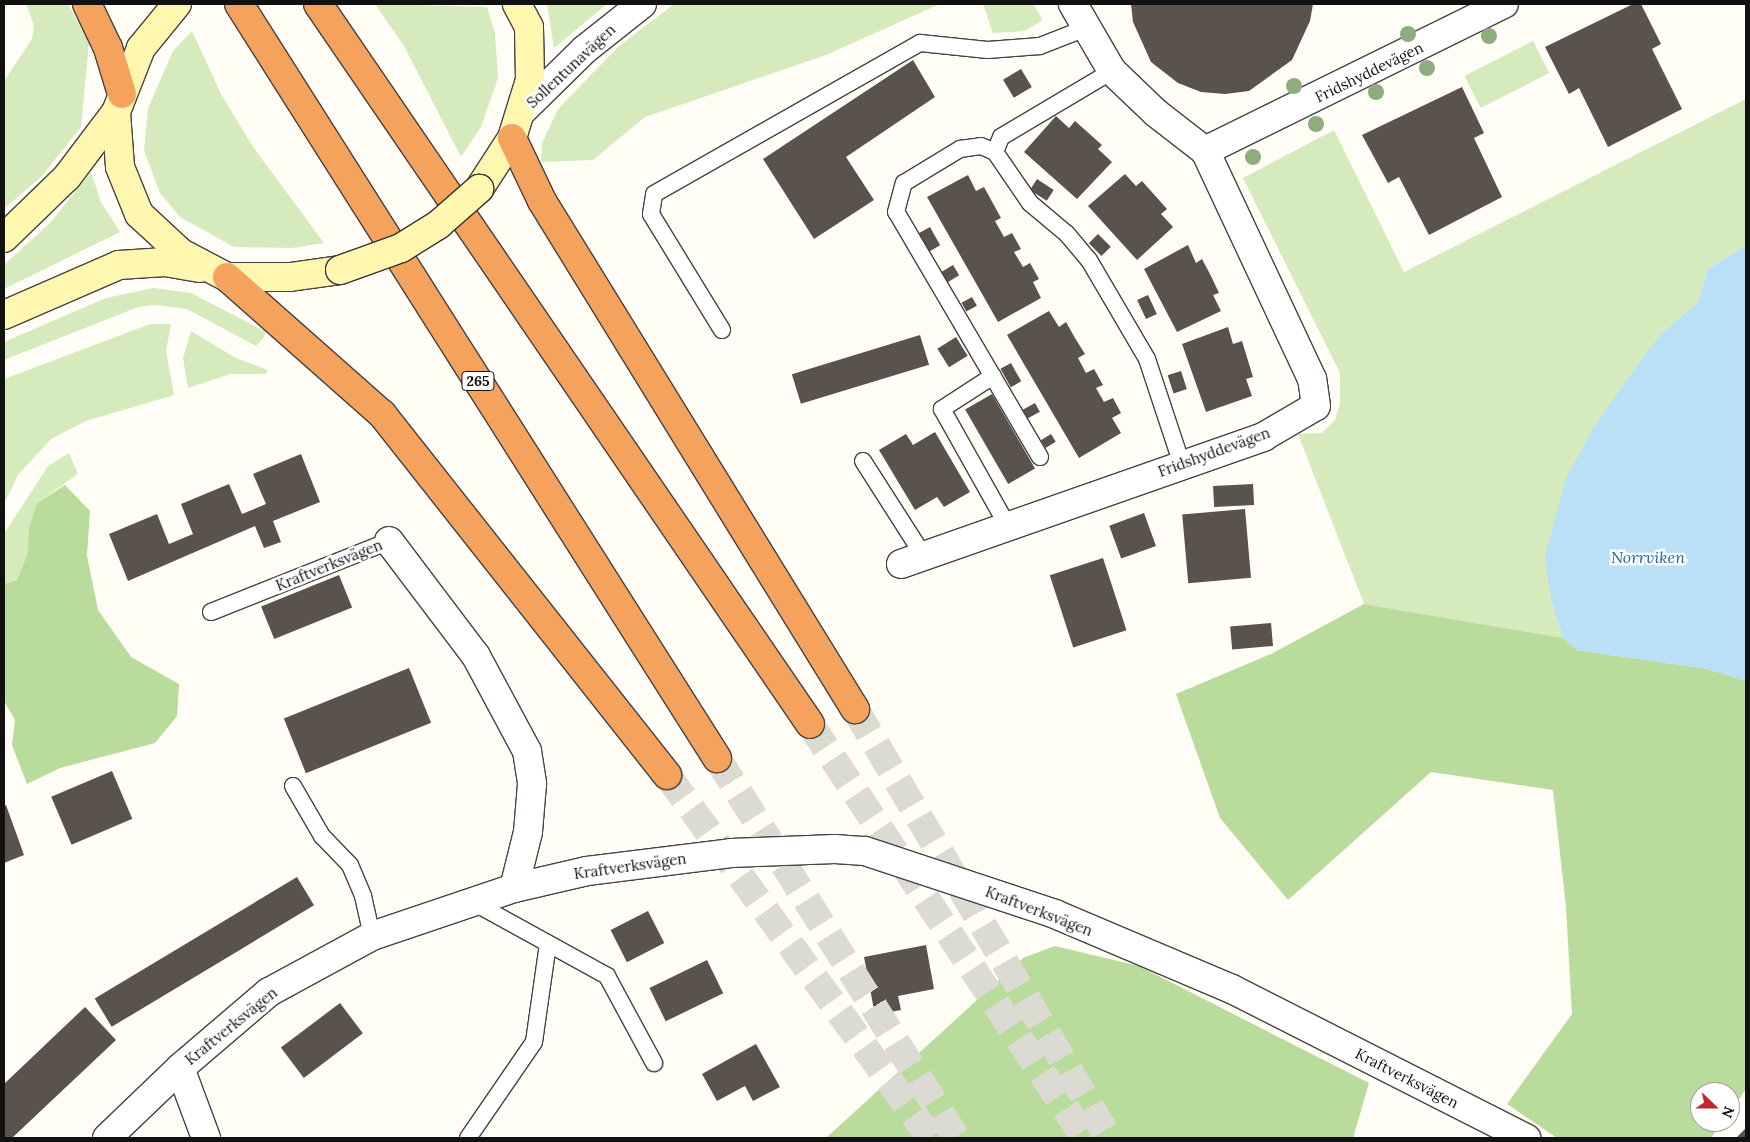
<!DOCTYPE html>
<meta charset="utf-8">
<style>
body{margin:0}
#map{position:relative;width:1750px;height:1142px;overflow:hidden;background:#fffdf5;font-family:Lora,serif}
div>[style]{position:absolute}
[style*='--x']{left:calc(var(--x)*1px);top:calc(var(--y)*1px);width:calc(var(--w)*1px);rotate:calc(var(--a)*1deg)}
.green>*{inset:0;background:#d5ebbd;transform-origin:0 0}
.forest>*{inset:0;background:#b9dc9c}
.water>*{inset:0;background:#b9e0f7}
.building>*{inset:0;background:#5a524d;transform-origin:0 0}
.motorway-tunnel>*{height:28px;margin-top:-14px;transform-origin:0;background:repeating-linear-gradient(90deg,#dbdad3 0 28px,transparent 0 42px)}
.roads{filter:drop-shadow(1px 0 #444) drop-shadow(-1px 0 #444) drop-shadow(0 1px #444) drop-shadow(0 -1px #444)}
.service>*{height:16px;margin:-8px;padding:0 8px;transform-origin:8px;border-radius:8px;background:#fff}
.minor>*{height:28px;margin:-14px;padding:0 14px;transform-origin:14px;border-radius:14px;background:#fff}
.tertiary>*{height:28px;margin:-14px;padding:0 14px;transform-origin:14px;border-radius:14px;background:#fff}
.secondary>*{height:28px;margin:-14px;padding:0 14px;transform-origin:14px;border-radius:14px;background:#fff6b0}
.motorway>*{height:28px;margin:-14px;padding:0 14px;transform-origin:14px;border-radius:14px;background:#f5a25d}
.bridges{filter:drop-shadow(1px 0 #333) drop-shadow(-1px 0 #333) drop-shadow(0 1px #333) drop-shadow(0 -1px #333)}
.secondary-bridge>*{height:28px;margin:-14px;padding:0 14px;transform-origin:14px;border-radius:14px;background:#fff6b0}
.trees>*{width:16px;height:16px;margin:-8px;border-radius:50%;background:#8dad7f}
span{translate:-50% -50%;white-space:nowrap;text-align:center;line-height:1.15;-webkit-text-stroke:5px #fff;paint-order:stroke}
.shield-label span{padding:1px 4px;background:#fff;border:1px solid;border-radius:4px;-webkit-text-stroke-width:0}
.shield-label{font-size:14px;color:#111;font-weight:700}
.street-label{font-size:15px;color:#111}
.water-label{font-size:16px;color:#1768a6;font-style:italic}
.frame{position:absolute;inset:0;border:5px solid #111;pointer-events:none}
.north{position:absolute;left:1690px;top:1082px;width:50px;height:50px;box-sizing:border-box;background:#fff;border:1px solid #a0a0a0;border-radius:50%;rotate:112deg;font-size:14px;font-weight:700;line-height:20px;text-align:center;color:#111}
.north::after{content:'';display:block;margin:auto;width:18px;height:22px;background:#c4262e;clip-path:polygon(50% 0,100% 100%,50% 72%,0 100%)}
</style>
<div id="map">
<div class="green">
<div style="clip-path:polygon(26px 4px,68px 4px,89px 43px,81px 127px,42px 176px,4px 209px,4px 81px,32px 39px,34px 26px)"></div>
<div style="clip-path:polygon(375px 4px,487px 7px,495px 33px,498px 78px,481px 127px,461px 157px,404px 46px)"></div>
<div style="clip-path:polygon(547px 4px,607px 4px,554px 48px)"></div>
<div style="clip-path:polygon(674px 4px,940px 4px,826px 55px,645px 117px,593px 160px,541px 162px,542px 143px,558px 109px,618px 47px)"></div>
<div style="clip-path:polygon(983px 4px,1033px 4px,1043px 20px,1025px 31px,993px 33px)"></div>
<div style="clip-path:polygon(192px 31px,221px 94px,253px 147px,324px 243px,292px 248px,234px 247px,180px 217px,160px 193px,144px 150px,148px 108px,173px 51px)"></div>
<div style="left:1533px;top:41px;width:36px;height:77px;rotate:63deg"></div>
<div style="clip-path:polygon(1746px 99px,1746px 245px,1708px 269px,1698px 302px,1662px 333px,1551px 599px,1563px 638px,1364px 604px,1298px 434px,1322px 433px,1335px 420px,1340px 404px,1340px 373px,1243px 178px,1334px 130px,1404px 272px)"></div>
<div style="clip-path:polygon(91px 172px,101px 202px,120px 232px,4px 289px,4px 265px,50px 223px)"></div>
<div style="clip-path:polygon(154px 288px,191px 293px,266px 332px,264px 337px,256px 346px,187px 309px,155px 305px,138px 307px,4px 360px,4px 342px,106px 298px)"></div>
<div style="clip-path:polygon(150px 324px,171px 324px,166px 351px,174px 395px,86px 421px,51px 439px,18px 475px,4px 504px,4px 379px)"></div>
<div style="clip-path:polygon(191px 331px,234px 357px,268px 370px,266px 374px,231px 374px,188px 388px,183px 358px)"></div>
<div style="clip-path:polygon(69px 453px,78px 474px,37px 503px,29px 528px,27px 555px,17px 580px,4px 584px,4px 534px,48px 466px)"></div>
</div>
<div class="forest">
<div style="clip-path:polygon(65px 485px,90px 511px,87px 556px,98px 610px,131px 657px,179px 684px,177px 716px,155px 743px,60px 768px,27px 784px,12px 745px,15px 720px,4px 701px,4px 584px,17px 580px,27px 555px,29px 528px,37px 503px)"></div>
<div style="clip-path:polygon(1364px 604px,1563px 638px,1577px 650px,1708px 669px,1746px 681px,1746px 1089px,1730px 1112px,1730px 1092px,1700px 1092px,1700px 1122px,1723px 1122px,1711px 1138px,1557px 1138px,1507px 1104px,1572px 1014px,1566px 907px,1553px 790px,1431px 772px,1288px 900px,1220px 818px,1176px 694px,1273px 653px)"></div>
<div style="clip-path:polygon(1055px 946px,1139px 966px,1369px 1083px,1353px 1138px,826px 1138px,1023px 958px)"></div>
</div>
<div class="water">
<div style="clip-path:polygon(1746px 245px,1746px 681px,1708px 669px,1577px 650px,1563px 638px,1551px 599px,1545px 557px,1566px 478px,1593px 429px,1633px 371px,1662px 333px,1698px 302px,1708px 269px)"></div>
</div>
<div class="building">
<div style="clip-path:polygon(1131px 4px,1313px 4px,1310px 21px,1292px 60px,1249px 91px,1225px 94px,1201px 92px,1178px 83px,1151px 62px,1133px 22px)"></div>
<div style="clip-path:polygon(1633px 4px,1641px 4px,1661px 44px,1652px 49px,1682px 109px,1608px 147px,1579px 88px,1569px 94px,1545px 47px)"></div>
<div style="clip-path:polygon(913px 60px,935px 97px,846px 157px,874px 200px,814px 239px,763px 159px)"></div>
<div style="left:1021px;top:69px;width:21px;height:21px;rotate:59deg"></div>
<div style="clip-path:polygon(1462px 87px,1484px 133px,1474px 138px,1502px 197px,1429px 235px,1399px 177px,1388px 183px,1362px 135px)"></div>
<div style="clip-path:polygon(1056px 116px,1069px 128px,1075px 121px,1102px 145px,1098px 149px,1112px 162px,1077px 199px,1024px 152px)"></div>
<div style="clip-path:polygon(1125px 174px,1136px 186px,1142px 181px,1167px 209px,1161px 214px,1173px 227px,1137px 260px,1088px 206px)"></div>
<div style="clip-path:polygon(968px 175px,976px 191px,984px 187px,1001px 218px,995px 221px,1004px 237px,1012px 233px,1021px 249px,1014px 252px,1023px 267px,1030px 263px,1039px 279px,1033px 282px,1041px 298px,998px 322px,927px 197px)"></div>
<div style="left:1037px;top:179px;width:20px;height:13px;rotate:33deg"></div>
<div style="left:930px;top:227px;width:21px;height:13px;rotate:61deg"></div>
<div style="left:1098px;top:234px;width:18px;height:13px;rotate:45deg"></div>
<div style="clip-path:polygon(1188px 245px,1196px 263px,1202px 259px,1211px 276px,1219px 293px,1213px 295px,1221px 311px,1177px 332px,1144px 269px)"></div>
<div style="left:953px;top:265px;width:12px;height:14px;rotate:59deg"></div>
<div style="left:1148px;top:295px;width:21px;height:12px;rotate:65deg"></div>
<div style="left:972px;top:297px;width:10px;height:12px;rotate:61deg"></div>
<div style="clip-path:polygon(1049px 311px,1059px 327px,1066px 322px,1075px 338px,1085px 354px,1078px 358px,1086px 373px,1094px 369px,1103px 385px,1096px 388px,1104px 402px,1113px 398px,1121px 413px,1112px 418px,1121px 433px,1079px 458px,1007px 335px)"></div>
<div style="clip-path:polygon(1228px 327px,1233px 344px,1242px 341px,1253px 377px,1246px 379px,1252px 396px,1206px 412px,1182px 344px)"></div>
<div style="left:920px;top:335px;width:31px;height:134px;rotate:73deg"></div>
<div style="left:956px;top:337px;width:22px;height:22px;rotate:58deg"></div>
<div style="left:1011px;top:363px;width:21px;height:12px;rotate:61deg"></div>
<div style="left:1181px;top:371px;width:19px;height:14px;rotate:72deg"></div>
<div style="left:992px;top:394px;width:86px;height:31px;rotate:60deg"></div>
<div style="left:1035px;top:403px;width:10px;height:14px;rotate:61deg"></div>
<div style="clip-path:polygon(935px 432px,970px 492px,944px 507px,937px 497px,915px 510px,879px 450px,906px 434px,913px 445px)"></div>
<div style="left:1051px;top:434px;width:9px;height:12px;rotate:58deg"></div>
<div style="clip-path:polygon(301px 454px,320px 502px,273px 521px,281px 542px,264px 548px,255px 526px,128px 581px,109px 534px,157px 514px,169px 544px,193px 534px,181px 504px,229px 484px,242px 514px,266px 504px,253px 474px)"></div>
<div style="left:1253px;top:484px;width:21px;height:40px;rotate:87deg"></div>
<div style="left:1245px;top:509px;width:69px;height:63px;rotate:85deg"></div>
<div style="left:1144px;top:513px;width:35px;height:37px;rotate:70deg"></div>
<div style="left:1103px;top:558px;width:76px;height:56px;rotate:72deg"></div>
<div style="left:339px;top:575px;width:35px;height:84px;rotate:68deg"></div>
<div style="left:1271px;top:623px;width:23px;height:41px;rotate:85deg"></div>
<div style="left:409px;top:668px;width:59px;height:135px;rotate:68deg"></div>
<div style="left:112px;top:771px;width:52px;height:66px;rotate:67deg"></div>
<div style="clip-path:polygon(6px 805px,24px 855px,4px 863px,4px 806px)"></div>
<div style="left:297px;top:877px;width:33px;height:236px;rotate:59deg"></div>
<div style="left:648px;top:911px;width:36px;height:42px;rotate:63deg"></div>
<div style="clip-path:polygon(926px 945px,934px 989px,898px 996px,901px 1010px,875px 1015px,864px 957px)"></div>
<div style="left:707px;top:960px;width:37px;height:64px;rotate:64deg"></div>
<div style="left:340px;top:1003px;width:38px;height:74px;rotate:53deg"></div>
<div style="clip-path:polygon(85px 1007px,116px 1040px,12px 1138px,4px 1138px,4px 1084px)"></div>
<div style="clip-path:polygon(756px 1044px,780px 1087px,753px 1101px,745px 1086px,717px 1101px,702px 1074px)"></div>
<div style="clip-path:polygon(1746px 1128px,1746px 1138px,1736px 1138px)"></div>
</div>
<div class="motorway-tunnel">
<div style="--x:855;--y:709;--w:499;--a:59.4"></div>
<div style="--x:810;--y:724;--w:497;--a:56.4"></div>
<div style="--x:717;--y:758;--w:449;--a:57.8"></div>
<div style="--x:667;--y:775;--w:449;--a:54"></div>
</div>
<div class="roads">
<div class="service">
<div style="--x:995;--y:152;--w:16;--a:-68"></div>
<div style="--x:1001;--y:137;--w:129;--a:-30.7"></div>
<div style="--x:722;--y:330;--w:136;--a:-121.5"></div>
<div style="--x:651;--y:214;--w:20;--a:-81"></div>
<div style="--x:654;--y:194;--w:306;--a:-29.6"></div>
<div style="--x:920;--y:43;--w:68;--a:5.9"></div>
<div style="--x:988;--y:50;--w:52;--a:-4.4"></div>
<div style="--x:1040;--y:46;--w:49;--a:-21.4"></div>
<div style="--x:993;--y:376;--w:61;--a:147.1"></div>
<div style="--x:942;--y:409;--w:133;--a:60.7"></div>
<div style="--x:1040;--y:457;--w:284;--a:-120.4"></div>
<div style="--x:896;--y:212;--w:30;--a:-75"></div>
<div style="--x:904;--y:183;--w:66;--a:-31.3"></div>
<div style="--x:960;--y:149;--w:21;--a:-8"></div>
<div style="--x:981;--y:146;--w:15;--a:23"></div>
<div style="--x:995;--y:152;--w:62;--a:55.5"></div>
<div style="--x:1030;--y:203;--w:48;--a:40"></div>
<div style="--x:1067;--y:234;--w:34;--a:50"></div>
<div style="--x:1089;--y:260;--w:115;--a:59.6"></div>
<div style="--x:1147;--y:359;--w:112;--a:71.7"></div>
<div style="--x:863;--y:461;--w:112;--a:57.4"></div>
<div style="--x:211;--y:612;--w:192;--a:-21.7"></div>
<div style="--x:293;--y:786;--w:58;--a:59.9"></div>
<div style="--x:322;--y:836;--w:40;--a:46"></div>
<div style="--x:350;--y:865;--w:34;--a:67"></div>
<div style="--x:363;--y:896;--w:41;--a:77.3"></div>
<div style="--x:473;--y:902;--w:153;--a:28.9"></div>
<div style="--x:607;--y:976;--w:99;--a:61.6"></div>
<div style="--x:468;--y:1138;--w:116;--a:-55.5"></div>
<div style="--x:534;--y:1042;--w:99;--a:-81.9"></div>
</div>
<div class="minor">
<div style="--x:1205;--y:151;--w:333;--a:-26.2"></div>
<div style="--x:389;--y:541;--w:144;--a:52.9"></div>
<div style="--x:476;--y:656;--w:108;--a:61.8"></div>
<div style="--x:527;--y:751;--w:33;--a:81"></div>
<div style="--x:532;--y:784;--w:48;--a:94.8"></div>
<div style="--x:528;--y:832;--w:58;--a:104"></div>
<div style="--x:901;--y:564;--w:384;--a:-19.3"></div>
<div style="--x:1263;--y:437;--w:61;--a:-30.3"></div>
<div style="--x:1316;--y:406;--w:27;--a:-98"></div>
<div style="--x:1312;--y:379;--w:252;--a:-115.1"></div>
<div style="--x:1205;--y:151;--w:62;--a:-142.2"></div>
<div style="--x:1156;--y:113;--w:61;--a:-136.3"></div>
<div style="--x:1112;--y:71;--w:78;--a:-120.2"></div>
<div style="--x:180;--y:1068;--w:75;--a:69.6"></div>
<div style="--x:107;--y:1138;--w:101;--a:-43.8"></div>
<div style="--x:180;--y:1068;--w:117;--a:-40.5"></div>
<div style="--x:269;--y:992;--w:117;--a:-28.5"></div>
<div style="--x:372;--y:936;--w:150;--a:-18.7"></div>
<div style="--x:514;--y:888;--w:75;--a:-13.1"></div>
<div style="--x:587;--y:871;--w:145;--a:-7.1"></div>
<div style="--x:731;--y:853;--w:104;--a:-2.2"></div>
<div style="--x:835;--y:849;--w:30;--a:4"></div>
<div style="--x:865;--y:851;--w:200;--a:18.3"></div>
<div style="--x:1055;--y:914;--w:192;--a:23"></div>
<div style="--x:1232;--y:989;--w:330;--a:26.9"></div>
</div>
<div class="tertiary">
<div style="--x:523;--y:110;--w:86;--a:-44.5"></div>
<div style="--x:584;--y:50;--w:74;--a:-38.4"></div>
</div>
<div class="secondary">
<div style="--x:177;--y:4;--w:57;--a:129.3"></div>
<div style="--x:141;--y:48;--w:69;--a:111.3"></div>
<div style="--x:116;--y:112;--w:55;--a:85.8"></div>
<div style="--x:120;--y:167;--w:51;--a:68"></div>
<div style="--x:139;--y:214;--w:57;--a:42.9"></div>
<div style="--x:181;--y:253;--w:52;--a:27.6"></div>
<div style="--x:227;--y:277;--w:63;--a:0"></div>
<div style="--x:290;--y:277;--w:50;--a:-8"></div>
<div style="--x:479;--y:189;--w:61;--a:-57.1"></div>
<div style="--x:512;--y:138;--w:61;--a:-72.8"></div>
<div style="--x:530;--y:80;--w:53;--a:-91.1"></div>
<div style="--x:529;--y:27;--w:26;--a:-118"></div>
<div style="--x:4;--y:238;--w:88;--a:-44.1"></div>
<div style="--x:67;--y:177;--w:81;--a:-53"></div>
<div style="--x:4;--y:315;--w:125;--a:-23.5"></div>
<div style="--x:119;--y:265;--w:46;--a:-3.7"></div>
<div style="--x:165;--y:262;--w:35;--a:10"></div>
</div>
<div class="motorway">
<div style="--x:87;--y:4;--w:49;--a:64.5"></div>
<div style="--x:108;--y:48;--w:48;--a:73.1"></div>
<div style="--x:239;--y:4;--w:893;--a:57.63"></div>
<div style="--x:318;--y:4;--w:872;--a:55.65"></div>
<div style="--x:512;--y:138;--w:70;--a:64.5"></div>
<div style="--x:542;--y:201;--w:597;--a:58.36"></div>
<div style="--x:227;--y:277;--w:207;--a:41.5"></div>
<div style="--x:382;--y:414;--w:460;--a:51.7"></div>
</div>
</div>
<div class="bridges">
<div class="secondary-bridge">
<div style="--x:340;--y:270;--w:65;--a:-19.8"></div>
<div style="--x:401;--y:248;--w:44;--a:-31.9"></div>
<div style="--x:438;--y:225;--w:55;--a:-41.3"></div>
</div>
</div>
<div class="trees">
<div style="left:1408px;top:34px"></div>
<div style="left:1489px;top:36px"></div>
<div style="left:1427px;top:68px"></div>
<div style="left:1294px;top:86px"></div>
<div style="left:1376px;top:92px"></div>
<div style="left:1316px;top:124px"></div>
<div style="left:1253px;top:157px"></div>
</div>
<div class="shield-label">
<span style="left:478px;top:381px">265</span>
</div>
<div class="street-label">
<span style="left:571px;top:66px;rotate:-43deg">Sollentunavägen</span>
<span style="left:1369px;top:72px;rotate:-26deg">Fridshyddevägen</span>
<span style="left:1214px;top:452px;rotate:-20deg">Fridshyddevägen</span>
<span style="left:329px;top:565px;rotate:-22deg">Kraftverksvägen</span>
<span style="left:630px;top:866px;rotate:-8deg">Kraftverksvägen</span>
<span style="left:1039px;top:911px;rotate:21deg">Kraftverksvägen</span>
<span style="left:231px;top:1026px;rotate:-39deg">Kraftverksvägen</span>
<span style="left:1407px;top:1078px;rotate:27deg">Kraftverksvägen</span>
</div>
<div class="water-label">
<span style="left:1648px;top:557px">Norrviken</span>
</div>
<div class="frame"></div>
<div class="north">N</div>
</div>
